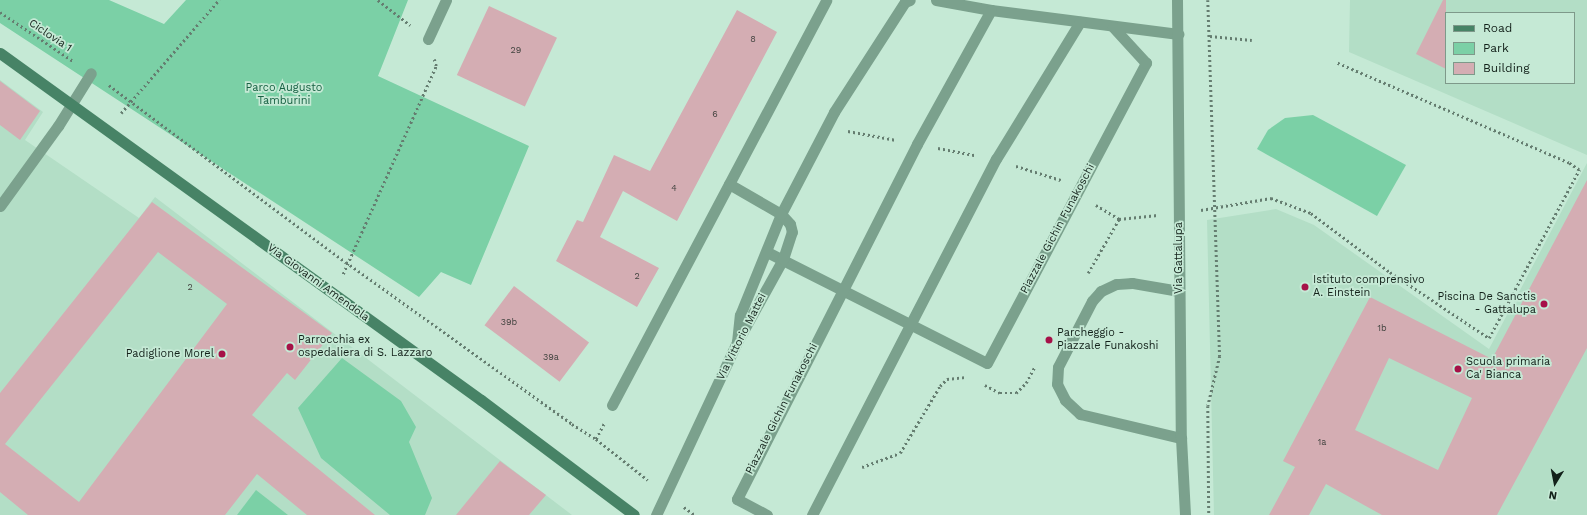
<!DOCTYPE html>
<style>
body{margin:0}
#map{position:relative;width:1587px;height:515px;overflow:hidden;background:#c5e9d5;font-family:"Work Sans",sans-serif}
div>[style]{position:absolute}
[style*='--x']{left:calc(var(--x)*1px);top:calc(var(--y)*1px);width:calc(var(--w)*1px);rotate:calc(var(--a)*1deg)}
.built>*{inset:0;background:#b3dec6}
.green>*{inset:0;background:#7bd0a6}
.building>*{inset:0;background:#d4adb3;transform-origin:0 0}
.path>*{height:2.5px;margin-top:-1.25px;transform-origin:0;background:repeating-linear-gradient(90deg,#657d70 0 2px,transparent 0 5px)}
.service>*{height:11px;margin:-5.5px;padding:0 5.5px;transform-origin:5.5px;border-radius:5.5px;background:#7ba18d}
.pedestrian>*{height:11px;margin:-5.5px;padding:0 5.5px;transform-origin:5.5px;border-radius:5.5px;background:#7ba18d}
.minor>*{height:11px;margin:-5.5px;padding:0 5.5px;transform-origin:5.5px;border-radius:5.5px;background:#7ba18d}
.secondary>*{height:11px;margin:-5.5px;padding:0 5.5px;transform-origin:5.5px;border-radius:5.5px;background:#478366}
.dots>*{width:11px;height:11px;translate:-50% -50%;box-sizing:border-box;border:2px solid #c5e9d5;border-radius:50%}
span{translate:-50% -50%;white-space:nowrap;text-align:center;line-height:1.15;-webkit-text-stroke:3.5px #c5e9d5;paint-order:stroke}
.number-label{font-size:9px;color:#434440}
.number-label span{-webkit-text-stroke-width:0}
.street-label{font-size:11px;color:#13211a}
.park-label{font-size:11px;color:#176143}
.poi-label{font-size:11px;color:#13211a}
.left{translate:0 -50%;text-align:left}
.right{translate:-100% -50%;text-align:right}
.legend{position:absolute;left:1445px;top:12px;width:130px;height:72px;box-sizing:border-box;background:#c5e9d5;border:1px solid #7e998a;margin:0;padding:5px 7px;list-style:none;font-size:12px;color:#13211a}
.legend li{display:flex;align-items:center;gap:8px;height:20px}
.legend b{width:20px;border:1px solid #7e998a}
.north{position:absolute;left:1535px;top:463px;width:40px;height:40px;-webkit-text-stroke:3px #c5e9d5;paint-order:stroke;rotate:190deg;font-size:11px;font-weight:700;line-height:16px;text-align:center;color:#13211a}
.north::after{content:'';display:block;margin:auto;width:14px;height:18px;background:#13211a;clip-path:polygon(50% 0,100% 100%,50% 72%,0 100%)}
</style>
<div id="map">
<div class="built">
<div style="clip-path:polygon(evenodd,1350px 0,1587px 0,1587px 155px,1349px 52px,1350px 0,1446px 13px,1574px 13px,1574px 83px,1446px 83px,1446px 13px)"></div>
<div style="clip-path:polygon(0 80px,43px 112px,25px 140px,139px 218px,155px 197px,572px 515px,0 515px)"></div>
<div style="clip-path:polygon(1587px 163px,1587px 515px,1214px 515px,1207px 220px,1276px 209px,1314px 225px,1489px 349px)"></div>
</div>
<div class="green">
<div style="clip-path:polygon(0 0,109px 0,164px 24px,186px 0,408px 0,378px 76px,529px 146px,471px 285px,441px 272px,419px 297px,0 23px)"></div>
<div style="clip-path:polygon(1313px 115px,1406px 165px,1377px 216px,1257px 149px,1268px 130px,1285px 118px)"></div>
<div style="clip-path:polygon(342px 358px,401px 401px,416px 427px,409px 442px,432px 498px,425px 515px,390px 515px,321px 458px,298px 408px)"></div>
<div style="clip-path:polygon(256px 490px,288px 515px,237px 515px)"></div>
</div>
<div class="building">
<div style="clip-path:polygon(1443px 0,1446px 0,1446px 69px,1416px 54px)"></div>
<div style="left:489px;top:6px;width:75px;height:76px;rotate:25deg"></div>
<div style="clip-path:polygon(737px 10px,777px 32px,677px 221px,623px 191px,600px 237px,659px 268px,637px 307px,556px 261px,577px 220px,583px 222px,614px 155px,650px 171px)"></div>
<div style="clip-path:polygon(0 81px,40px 111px,20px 140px,0 125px)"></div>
<div style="clip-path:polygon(evenodd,1587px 180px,1587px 348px,1497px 515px,1382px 515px,1326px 484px,1309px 515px,1269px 515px,1295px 467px,1283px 461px,1370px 297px,1492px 359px,1587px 180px,1389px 358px,1472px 398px,1438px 470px,1355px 430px,1389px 358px)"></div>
<div style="clip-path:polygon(evenodd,152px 202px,332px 333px,295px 380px,287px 373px,252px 415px,375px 515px,307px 515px,257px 474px,225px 515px,28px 515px,0 492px,0 393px,152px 202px,158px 252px,227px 304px,79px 502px,5px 444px,158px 252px)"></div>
<div style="left:514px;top:286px;width:94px;height:49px;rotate:37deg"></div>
<div style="clip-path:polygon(500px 461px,546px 495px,529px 515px,456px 515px)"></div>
</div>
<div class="path">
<div style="--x:378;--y:0;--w:41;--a:38"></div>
<div style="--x:1208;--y:0;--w:356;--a:88.1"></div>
<div style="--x:1220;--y:356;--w:51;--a:103.5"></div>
<div style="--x:1208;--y:406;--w:109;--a:89.5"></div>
<div style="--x:0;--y:12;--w:88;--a:33.9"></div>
<div style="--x:1210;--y:36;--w:42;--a:5.4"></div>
<div style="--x:109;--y:85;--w:296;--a:36.8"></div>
<div style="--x:346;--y:262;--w:278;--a:35.6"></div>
<div style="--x:572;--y:424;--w:28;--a:32"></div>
<div style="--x:596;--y:439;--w:66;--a:38.3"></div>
<div style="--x:121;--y:113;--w:150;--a:-49.1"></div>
<div style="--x:848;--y:131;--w:49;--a:10.6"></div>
<div style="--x:938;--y:148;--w:38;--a:11"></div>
<div style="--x:1016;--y:166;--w:47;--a:17.3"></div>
<div style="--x:1096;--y:205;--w:27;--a:31"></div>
<div style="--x:1201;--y:210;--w:71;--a:-9.7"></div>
<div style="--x:1271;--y:198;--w:43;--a:20.6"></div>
<div style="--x:1311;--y:213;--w:99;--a:36.8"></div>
<div style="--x:1390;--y:272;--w:119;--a:33.7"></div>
<div style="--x:1489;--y:338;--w:191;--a:-61.8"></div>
<div style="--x:1579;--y:170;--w:12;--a:-145"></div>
<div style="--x:1569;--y:163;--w:253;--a:-156.7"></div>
<div style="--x:1088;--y:273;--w:62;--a:-60.1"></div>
<div style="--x:1119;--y:219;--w:39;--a:-6"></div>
<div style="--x:343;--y:274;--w:228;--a:-65.9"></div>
<div style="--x:436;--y:66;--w:7;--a:-106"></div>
<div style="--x:985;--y:385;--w:17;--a:28"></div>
<div style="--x:1000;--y:393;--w:16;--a:0"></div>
<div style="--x:1016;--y:393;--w:14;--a:-45"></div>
<div style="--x:1026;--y:383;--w:19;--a:-62"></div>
<div style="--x:596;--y:439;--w:18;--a:-63"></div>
<div style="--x:862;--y:467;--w:40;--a:-20.2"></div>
<div style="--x:900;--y:453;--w:78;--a:-59.2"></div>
<div style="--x:940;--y:386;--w:10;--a:-45"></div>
<div style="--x:947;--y:379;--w:18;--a:-6"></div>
<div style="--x:684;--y:507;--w:14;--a:36"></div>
</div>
<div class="service">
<div style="--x:936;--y:0;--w:56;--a:10.3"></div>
<div style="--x:991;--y:10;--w:189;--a:7.3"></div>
<div style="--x:767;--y:252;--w:246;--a:26.8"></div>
<div style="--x:987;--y:363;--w:340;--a:-62.1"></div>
<div style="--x:1146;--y:63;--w:49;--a:-132.5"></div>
<div style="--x:1179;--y:291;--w:48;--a:-170.3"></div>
<div style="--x:1132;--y:283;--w:16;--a:176"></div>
<div style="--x:1116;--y:284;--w:17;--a:155"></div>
<div style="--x:1101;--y:291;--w:13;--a:132"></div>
<div style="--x:1092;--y:301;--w:74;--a:117.3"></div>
<div style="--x:1058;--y:367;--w:17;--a:93"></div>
<div style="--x:1057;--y:384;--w:18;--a:63"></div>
<div style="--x:1065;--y:400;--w:21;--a:43"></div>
<div style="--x:1080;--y:414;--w:104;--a:13.4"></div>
<div style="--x:737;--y:342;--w:27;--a:-84"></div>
<div style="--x:740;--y:315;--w:109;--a:-67.9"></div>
<div style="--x:781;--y:214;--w:115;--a:-62.5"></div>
<div style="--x:834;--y:112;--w:131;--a:-57.2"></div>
<div style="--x:905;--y:2;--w:5;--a:-22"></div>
<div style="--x:767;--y:515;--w:34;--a:-152"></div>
<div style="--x:737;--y:499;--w:398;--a:-63.1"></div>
<div style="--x:917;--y:144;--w:153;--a:-61.1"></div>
<div style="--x:812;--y:515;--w:401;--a:-62.7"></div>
<div style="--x:996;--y:159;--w:161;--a:-58.5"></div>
</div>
<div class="pedestrian">
<div style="--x:0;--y:206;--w:99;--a:-54.1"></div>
<div style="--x:58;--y:126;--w:62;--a:-58.1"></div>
</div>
<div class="minor">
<div style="--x:1177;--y:0;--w:438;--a:89.5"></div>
<div style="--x:1181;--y:438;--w:77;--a:87"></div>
<div style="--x:428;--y:39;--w:43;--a:-65.2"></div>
<div style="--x:612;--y:405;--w:458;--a:-62.1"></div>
<div style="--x:656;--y:515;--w:191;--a:-64.9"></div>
<div style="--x:737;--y:342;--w:95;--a:-61"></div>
<div style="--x:783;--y:259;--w:28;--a:-72"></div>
<div style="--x:792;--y:232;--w:8;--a:-104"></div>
<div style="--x:790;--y:224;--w:13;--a:-132"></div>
<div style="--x:781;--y:214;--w:60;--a:-150"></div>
</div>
<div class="secondary">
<div style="--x:0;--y:53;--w:593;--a:35.81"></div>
<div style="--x:481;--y:400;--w:191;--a:36.9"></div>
</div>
<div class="dots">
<div style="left:1305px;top:287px;background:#a61148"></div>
<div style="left:1544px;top:304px;background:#a61148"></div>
<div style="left:1049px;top:340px;background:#a61148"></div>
<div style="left:290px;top:347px;background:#a61148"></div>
<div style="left:222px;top:354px;background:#a61148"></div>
<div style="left:1458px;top:369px;background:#a61148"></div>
</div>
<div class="number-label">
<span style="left:753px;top:39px">8</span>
<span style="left:516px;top:50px">29</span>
<span style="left:715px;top:114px">6</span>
<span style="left:674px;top:188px">4</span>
<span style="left:637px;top:276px">2</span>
<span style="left:190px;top:287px">2</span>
<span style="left:509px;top:322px">39b</span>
<span style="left:1382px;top:328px">1b</span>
<span style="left:551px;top:357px">39a</span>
<span style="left:1322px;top:442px">1a</span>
</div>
<div class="street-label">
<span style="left:50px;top:36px;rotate:34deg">Ciclovia 1</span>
<span style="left:1058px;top:229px;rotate:-62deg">Piazzale Gichin Funakoschi</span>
<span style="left:1179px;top:258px;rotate:-90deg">Via Gattalupa</span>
<span style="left:318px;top:283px;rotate:36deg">Via Giovanni Amendola</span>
<span style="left:742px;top:337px;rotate:-63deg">Via Vittorio Mattei</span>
<span style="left:782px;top:409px;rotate:-63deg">Piazzale Gichin Funakoschi</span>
</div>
<div class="park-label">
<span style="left:284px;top:95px">Parco Augusto<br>Tamburini</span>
</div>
<div class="poi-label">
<span class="left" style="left:1313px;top:287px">Istituto comprensivo<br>A. Einstein</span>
<span class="right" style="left:1536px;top:304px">Piscina De Sanctis<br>- Gattalupa</span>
<span class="left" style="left:1057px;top:340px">Parcheggio -<br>Piazzale Funakoshi</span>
<span class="left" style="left:298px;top:347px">Parrocchia ex<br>ospedaliera di S. Lazzaro</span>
<span class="right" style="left:214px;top:354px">Padiglione Morel</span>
<span class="left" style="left:1466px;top:369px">Scuola primaria<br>Ca' Bianca</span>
</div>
<ul class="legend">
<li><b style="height:5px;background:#478366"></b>Road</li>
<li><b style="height:11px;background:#7bd0a6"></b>Park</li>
<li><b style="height:11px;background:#d4adb3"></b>Building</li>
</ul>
<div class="north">N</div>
</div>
